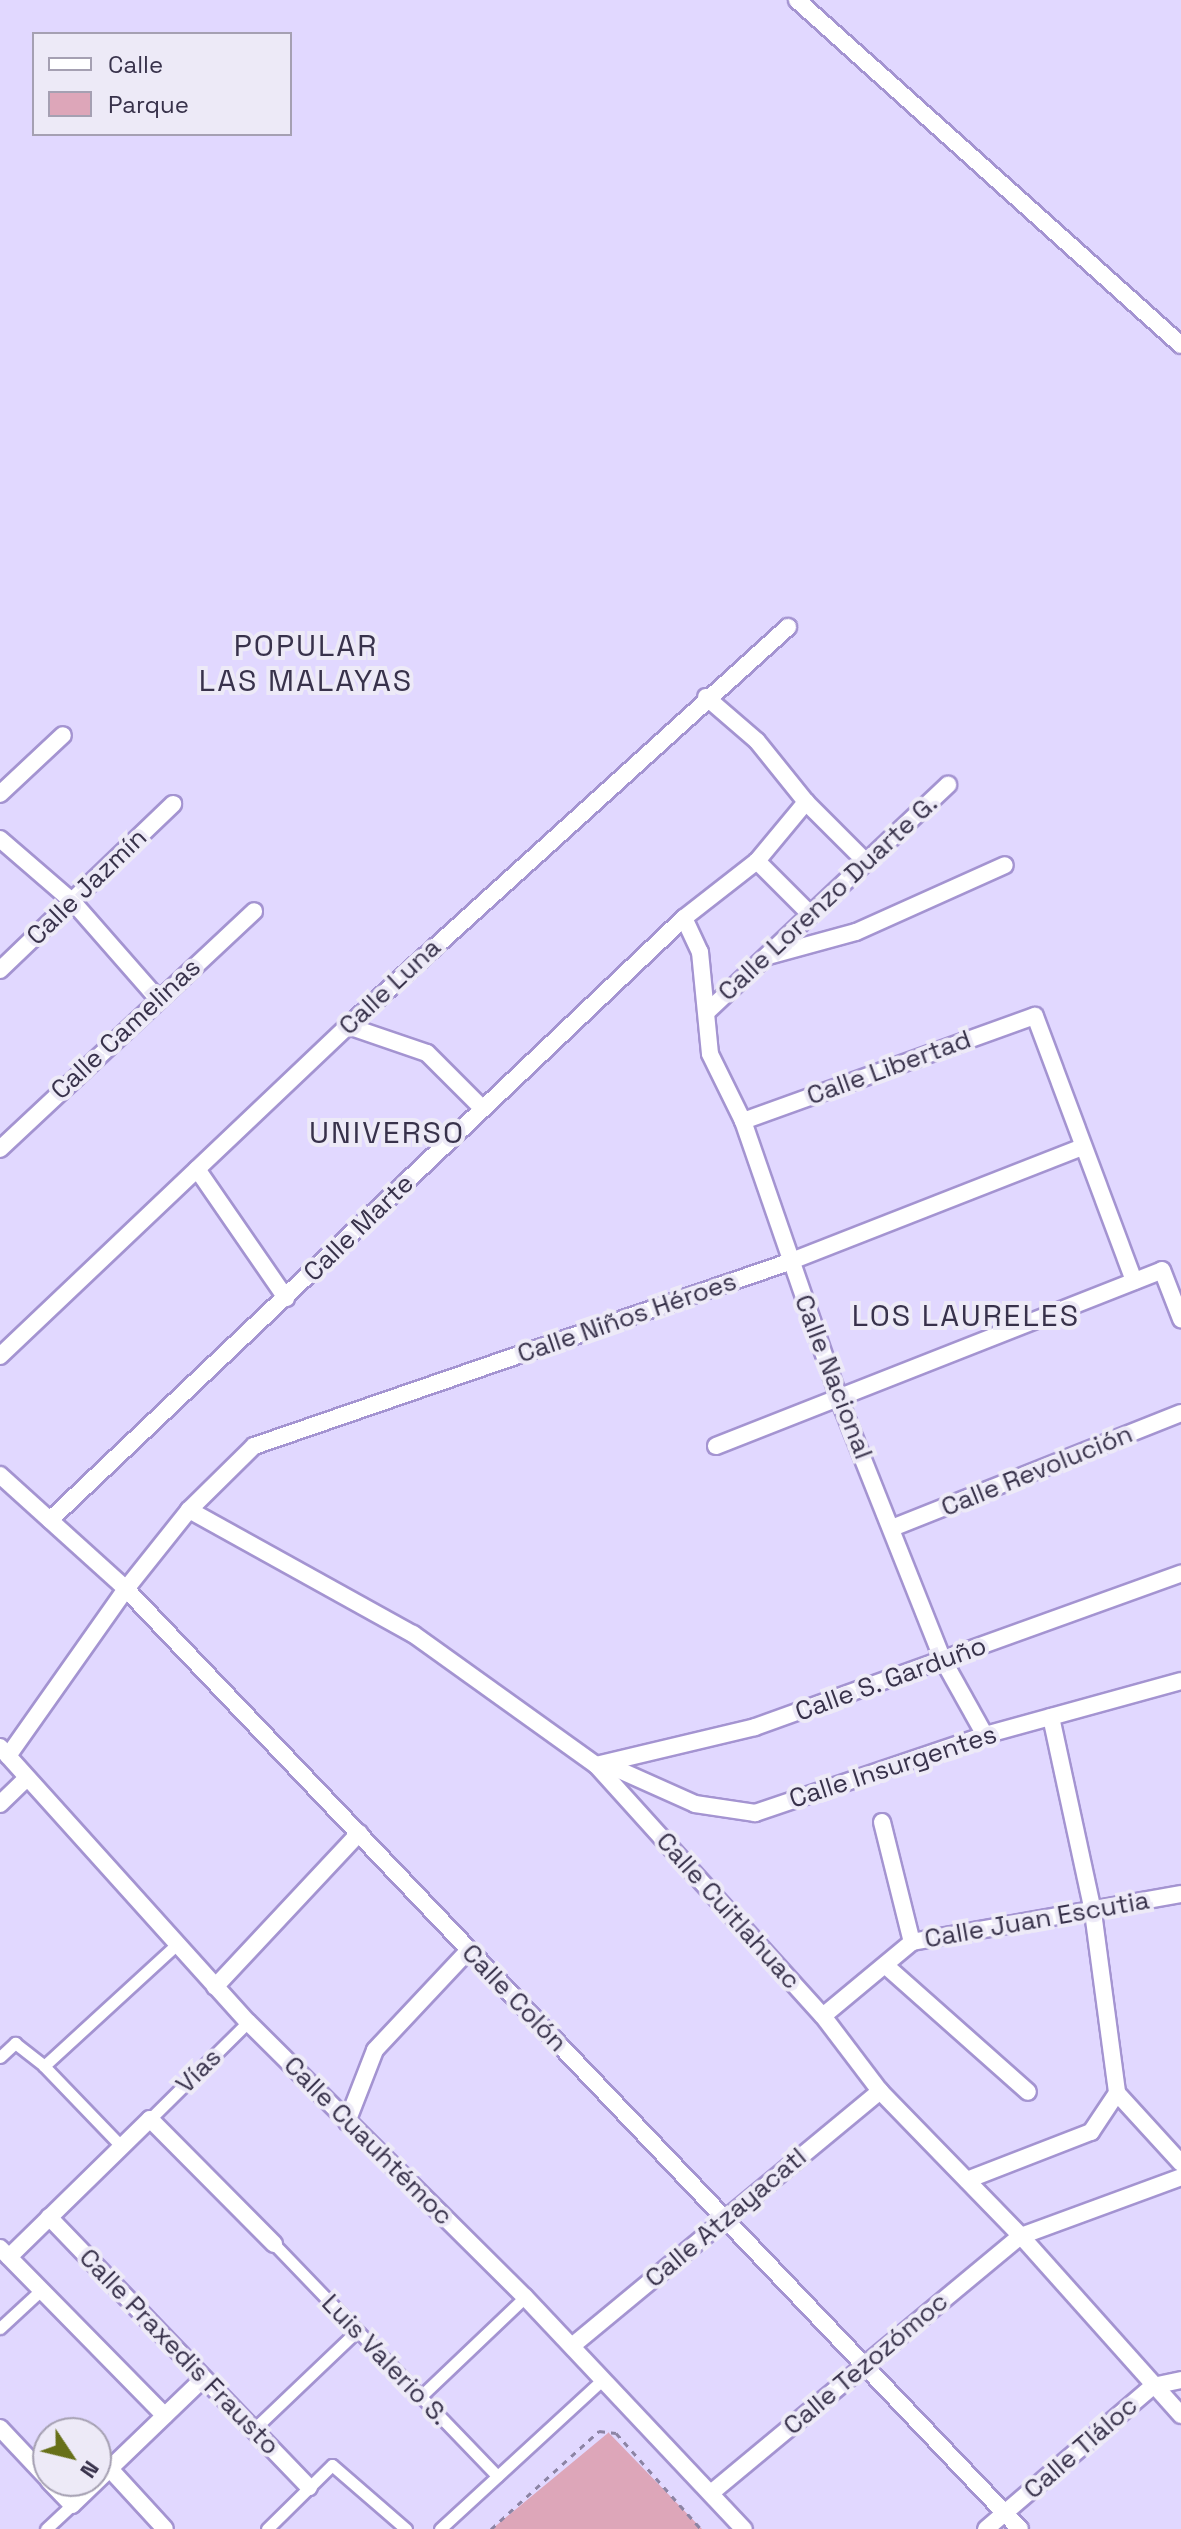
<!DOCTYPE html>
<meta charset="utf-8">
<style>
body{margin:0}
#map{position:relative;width:1181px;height:2529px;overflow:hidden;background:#e1d8ff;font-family:"Space Grotesk",sans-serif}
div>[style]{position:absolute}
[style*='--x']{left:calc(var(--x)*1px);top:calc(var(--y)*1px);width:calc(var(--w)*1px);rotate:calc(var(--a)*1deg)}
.green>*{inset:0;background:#dda6b9}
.path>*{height:3px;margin-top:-1.5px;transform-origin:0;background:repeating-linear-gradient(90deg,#8c84a4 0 6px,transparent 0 12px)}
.roads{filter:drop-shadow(2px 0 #a494d1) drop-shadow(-2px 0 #a494d1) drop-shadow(0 2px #a494d1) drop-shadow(0 -2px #a494d1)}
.pedestrian>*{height:11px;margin:-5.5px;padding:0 5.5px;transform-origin:5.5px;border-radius:5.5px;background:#fff}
.minor>*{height:16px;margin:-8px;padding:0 8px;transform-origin:8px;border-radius:8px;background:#fff}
span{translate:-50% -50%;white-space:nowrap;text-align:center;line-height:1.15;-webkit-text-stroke:8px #edeaf7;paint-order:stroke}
.street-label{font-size:26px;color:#38324b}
.quarter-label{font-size:30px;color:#38324b;letter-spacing:2px}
.legend{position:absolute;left:32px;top:32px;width:260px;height:104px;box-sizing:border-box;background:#edeaf7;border:2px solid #a5a0b2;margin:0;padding:10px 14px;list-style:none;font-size:24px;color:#38324b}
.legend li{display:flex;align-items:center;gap:16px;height:40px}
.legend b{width:40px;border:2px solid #a5a0b2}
.north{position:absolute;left:32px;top:2417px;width:80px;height:80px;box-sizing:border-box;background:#edeaf7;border:2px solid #a5a0b2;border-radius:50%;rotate:125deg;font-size:22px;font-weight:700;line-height:32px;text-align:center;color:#38324b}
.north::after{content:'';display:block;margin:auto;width:28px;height:36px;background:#677019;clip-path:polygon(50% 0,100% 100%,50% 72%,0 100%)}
</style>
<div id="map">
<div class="green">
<div style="clip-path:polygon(608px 2432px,702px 2529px,492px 2529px,608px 2433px)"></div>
</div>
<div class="path">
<div style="--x:491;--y:2529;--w:146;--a:-42.2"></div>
<div style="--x:599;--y:2431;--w:17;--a:7"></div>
<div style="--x:616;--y:2433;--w:128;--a:48.5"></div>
</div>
<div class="roads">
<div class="pedestrian">
<div style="--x:0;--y:2057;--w:21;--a:-43"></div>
<div style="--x:15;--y:2043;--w:37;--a:38"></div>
<div style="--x:44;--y:2066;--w:179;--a:-42.5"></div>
<div style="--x:44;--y:2066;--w:111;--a:46.1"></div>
<div style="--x:150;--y:2119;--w:138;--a:-44.7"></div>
<div style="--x:274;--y:2244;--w:322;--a:46.1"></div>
<div style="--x:0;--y:2328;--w:56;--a:-42.8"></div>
<div style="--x:420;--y:2397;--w:145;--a:-43.6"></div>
<div style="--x:254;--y:2429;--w:142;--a:-43.6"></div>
<div style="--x:46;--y:2529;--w:35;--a:-43"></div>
<div style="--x:267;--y:2529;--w:91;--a:-44.6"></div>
<div style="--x:332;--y:2465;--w:98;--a:40.9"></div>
<div style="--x:440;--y:2529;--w:222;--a:-42.6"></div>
</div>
<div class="minor">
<div style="--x:797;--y:0;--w:516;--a:41.94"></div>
<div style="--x:706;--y:697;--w:67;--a:40.8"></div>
<div style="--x:757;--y:741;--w:78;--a:51.2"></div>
<div style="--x:806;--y:802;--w:83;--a:45"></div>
<div style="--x:0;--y:794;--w:86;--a:-43.1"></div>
<div style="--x:0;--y:839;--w:96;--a:40.8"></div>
<div style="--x:73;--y:902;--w:128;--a:48.8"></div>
<div style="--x:757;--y:861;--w:76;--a:45"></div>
<div style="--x:684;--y:918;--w:38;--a:65"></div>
<div style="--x:700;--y:952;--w:102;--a:84.4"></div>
<div style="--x:710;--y:1054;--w:75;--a:63.8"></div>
<div style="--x:743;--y:1121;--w:294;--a:70.9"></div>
<div style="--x:839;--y:1399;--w:281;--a:68.3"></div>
<div style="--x:943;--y:1660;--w:86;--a:60.8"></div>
<div style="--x:768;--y:956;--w:91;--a:-15.3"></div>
<div style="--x:856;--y:932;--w:163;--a:-24.2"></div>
<div style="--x:0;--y:970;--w:240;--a:-43.8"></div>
<div style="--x:708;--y:1011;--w:330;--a:-43.3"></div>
<div style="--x:348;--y:1026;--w:83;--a:18.9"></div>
<div style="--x:427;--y:1053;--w:79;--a:45"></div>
<div style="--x:743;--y:1121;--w:310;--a:-19.8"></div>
<div style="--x:1035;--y:1016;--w:283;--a:69.5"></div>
<div style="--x:0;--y:1149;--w:348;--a:-43.1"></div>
<div style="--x:197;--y:1169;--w:157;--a:55.4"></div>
<div style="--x:0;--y:1356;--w:480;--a:-43.5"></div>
<div style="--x:348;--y:1026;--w:594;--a:-42.2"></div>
<div style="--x:716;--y:1446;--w:479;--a:-21.5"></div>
<div style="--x:1162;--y:1270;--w:53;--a:68.8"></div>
<div style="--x:0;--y:1475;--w:170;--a:42.1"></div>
<div style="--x:126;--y:1589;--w:1297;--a:46.44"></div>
<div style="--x:189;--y:1510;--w:256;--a:29"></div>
<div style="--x:413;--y:1634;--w:225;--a:35.6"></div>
<div style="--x:596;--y:1765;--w:338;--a:47.9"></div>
<div style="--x:823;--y:2016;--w:94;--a:52.8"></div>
<div style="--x:880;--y:2091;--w:202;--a:45.8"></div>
<div style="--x:1021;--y:2236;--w:240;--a:48.2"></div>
<div style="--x:50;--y:1520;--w:874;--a:-43.52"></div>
<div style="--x:684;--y:918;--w:93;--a:-38"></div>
<div style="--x:757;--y:861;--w:77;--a:-50.3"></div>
<div style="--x:892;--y:1528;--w:311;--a:-21.7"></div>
<div style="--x:1051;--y:1717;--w:199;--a:77.8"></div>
<div style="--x:1093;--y:1912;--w:183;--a:82.4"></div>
<div style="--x:0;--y:1747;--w:370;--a:48"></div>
<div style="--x:248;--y:2022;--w:390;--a:44.8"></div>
<div style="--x:525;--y:2297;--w:319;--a:46.7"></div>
<div style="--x:8;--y:1756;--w:204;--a:-54.8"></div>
<div style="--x:126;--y:1589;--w:101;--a:-51.4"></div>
<div style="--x:189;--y:1510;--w:91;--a:-44.6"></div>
<div style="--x:254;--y:1446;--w:566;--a:-18.98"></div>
<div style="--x:789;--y:1262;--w:315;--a:-21.4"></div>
<div style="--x:596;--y:1765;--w:163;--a:-13.4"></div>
<div style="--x:755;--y:1727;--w:453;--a:-19.8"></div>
<div style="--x:608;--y:1765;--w:95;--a:24.1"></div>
<div style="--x:695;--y:1804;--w:61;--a:8.5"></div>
<div style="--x:755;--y:1813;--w:243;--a:-18.7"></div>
<div style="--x:985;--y:1735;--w:203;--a:-15.4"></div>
<div style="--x:0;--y:1804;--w:37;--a:-44"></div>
<div style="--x:882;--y:1822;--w:124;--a:76"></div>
<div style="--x:885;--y:1965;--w:191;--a:41.6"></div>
<div style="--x:215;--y:1987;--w:211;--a:-46.9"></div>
<div style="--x:823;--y:2016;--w:116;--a:-39.7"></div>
<div style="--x:912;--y:1942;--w:273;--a:-10.1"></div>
<div style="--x:1117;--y:2093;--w:95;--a:47.6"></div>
<div style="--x:347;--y:2122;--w:77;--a:-68.7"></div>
<div style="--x:375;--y:2050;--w:137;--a:-46.8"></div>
<div style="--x:967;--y:2180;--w:133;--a:-21.2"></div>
<div style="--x:1091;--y:2132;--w:47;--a:-56.3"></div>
<div style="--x:49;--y:2217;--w:375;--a:46.1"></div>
<div style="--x:0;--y:2248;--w:235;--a:45.5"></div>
<div style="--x:9;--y:2257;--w:197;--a:-44.4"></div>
<div style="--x:150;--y:2119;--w:176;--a:45.2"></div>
<div style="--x:572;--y:2346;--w:400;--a:-39.6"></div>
<div style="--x:0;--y:2428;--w:70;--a:46.7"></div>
<div style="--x:110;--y:2469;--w:81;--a:47.5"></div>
<div style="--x:49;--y:2481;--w:33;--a:46"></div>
<div style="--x:72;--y:2505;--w:182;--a:-43.9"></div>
<div style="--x:711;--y:2493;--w:403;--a:-39.7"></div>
<div style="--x:1021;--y:2236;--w:171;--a:-20.2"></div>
<div style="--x:986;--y:2529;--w:220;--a:-40.6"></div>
<div style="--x:1153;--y:2386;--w:29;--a:-12"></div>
</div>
</div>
<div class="street-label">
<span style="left:87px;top:887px;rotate:-44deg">Calle Jazmín</span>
<span style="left:828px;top:898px;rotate:-43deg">Calle Lorenzo Duarte G.</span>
<span style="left:390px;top:987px;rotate:-43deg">Calle Luna</span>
<span style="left:126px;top:1029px;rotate:-43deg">Calle Camelinas</span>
<span style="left:889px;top:1068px;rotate:-20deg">Calle Libertad</span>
<span style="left:359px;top:1228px;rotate:-44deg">Calle Marte</span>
<span style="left:627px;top:1318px;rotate:-19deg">Calle Niños Héroes</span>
<span style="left:833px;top:1377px;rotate:69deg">Calle Nacional</span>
<span style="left:1037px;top:1471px;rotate:-22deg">Calle Revolución</span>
<span style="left:891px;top:1679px;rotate:-20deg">Calle S. Garduño</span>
<span style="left:893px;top:1767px;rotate:-18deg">Calle Insurgentes</span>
<span style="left:728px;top:1911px;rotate:48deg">Calle Cuitlahuac</span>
<span style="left:1037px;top:1920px;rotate:-10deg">Calle Juan Escutia</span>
<span style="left:514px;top:1998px;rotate:46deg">Calle Colón</span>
<span style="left:199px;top:2071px;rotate:-45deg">Vías</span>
<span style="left:368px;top:2141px;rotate:45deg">Calle Cuauhtémoc</span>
<span style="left:726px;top:2218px;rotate:-40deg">Calle Atzayacatl</span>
<span style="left:179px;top:2352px;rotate:46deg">Calle Praxedis Frausto</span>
<span style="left:385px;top:2360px;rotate:46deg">Luis Valerio S.</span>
<span style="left:866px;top:2364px;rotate:-40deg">Calle Tezozómoc</span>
<span style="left:1081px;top:2448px;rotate:-41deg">Calle Tláloc</span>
</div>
<div class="quarter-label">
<span style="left:306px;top:663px">POPULAR<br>LAS MALAYAS</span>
<span style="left:387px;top:1133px">UNIVERSO</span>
<span style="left:966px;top:1316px">LOS LAURELES</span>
</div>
<ul class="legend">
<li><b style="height:10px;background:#fff"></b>Calle</li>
<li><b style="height:22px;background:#dda6b9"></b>Parque</li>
</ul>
<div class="north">N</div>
</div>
